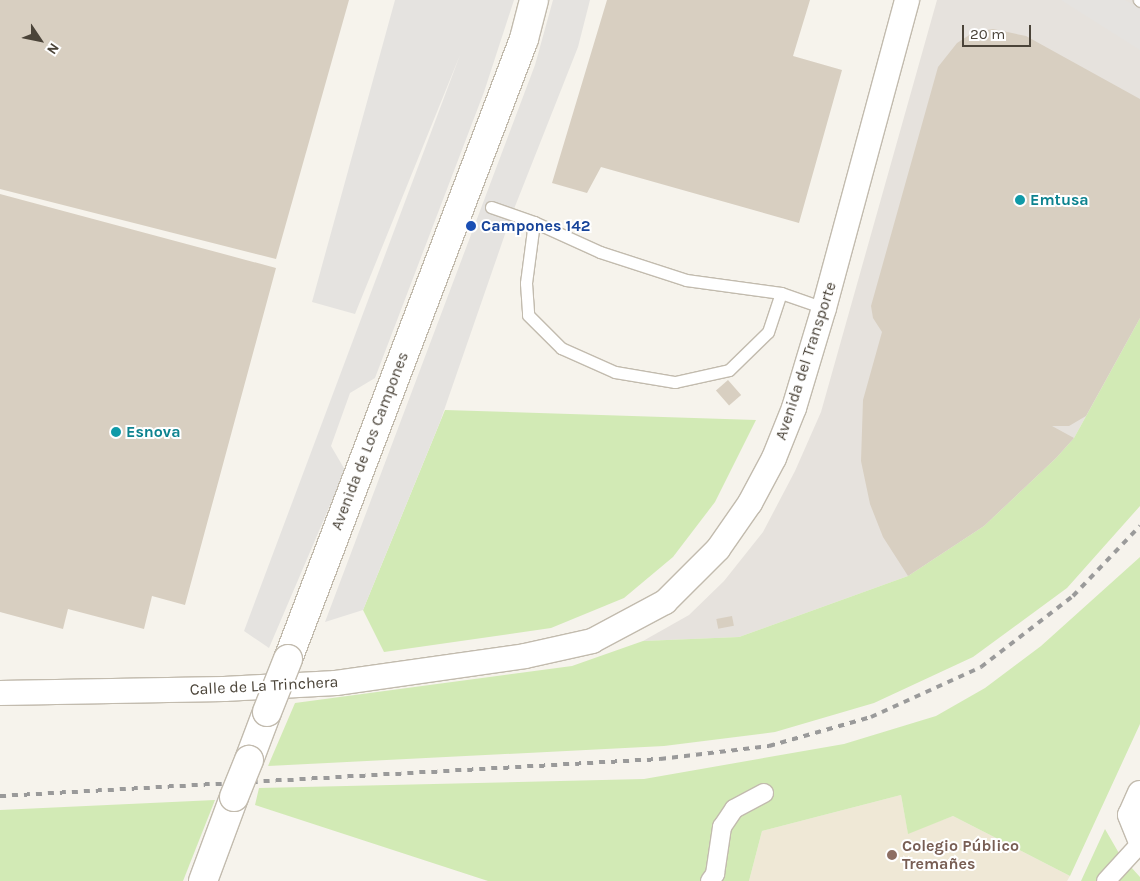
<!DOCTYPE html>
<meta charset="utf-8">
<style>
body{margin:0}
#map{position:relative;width:1140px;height:881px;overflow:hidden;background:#f6f3ec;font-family:Karla,sans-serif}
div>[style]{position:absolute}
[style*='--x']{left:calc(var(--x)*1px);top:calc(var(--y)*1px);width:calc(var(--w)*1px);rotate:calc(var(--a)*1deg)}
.industrial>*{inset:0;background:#e6e2dd}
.education>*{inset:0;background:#efe8d6}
.green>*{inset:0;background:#d2eab5}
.parking>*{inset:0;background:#e5e3e0}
.building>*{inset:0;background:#d8cfc1;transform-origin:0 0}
.roads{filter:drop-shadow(1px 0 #c2bbae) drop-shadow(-1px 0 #c2bbae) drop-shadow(0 1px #c2bbae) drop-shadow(0 -1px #c2bbae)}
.service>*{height:11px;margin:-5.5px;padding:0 5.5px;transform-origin:5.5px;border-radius:5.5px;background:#fff}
.pedestrian>*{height:18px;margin:-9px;padding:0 9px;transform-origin:9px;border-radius:9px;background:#fff}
.minor>*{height:24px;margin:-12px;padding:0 12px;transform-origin:12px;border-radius:12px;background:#fff}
.tertiary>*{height:28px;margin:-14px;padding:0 14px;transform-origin:14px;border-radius:14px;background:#fff}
.rail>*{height:4px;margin-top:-2px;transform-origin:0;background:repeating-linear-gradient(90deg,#9a9a9a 0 6px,transparent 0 12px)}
.bridges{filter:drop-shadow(1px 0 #c2bbae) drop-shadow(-1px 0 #c2bbae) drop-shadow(0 1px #c2bbae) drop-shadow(0 -1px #c2bbae)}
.tertiary-bridge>*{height:28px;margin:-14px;padding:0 14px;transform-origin:14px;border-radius:14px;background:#fff}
.dots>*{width:14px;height:14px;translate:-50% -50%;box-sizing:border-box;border:2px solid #fff;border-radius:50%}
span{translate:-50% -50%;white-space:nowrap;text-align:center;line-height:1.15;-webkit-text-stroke:4px #fff;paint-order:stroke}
.culture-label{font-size:16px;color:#0d838f;font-weight:700}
.left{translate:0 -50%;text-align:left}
.transit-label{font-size:16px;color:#164399;font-weight:700}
.street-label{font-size:16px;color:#4b4439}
.education-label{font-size:16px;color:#785e54;font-weight:700}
.north{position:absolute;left:15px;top:15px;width:50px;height:50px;-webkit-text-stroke:4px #fff;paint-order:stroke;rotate:124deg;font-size:14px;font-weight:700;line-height:20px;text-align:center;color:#4b4439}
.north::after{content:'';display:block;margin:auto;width:18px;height:22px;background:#4b4439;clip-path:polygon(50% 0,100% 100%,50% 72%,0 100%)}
.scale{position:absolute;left:962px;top:25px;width:69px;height:22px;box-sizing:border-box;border:2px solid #4b4439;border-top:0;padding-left:6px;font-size:15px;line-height:18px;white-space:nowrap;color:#4b4439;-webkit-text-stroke:4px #fff;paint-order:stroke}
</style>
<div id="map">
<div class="industrial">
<div style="clip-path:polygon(937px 0,1140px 0,1140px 318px,1074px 438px,1056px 458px,984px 526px,908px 576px,739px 637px,643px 641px,689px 615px,724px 581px,763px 532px,795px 471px,821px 412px)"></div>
</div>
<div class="education">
<div style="clip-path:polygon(901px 795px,908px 833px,953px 816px,1070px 876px,1067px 881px,749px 881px,762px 831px)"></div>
</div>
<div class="green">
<div style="clip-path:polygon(1140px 318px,1140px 506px,1067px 588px,973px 657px,874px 703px,775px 732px,664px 746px,268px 766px,295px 703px,572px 666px,643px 641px,739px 637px,908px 576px,984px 526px,1056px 458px,1074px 438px)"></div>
<div style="clip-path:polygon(445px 410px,756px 420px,715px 502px,673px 557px,624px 598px,551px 628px,384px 652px,363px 610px)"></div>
<div style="clip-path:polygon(1140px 557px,1140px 724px,1070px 876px,953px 816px,908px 834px,901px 795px,762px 831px,749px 881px,488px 881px,255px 805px,259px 788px,644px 779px,844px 744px,936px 716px,985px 688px,1041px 646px)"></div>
<div style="clip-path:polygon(215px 800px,183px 881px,0 881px,0 810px)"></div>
<div style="clip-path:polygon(1105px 829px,1120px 855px,1140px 877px,1140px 881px,1081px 881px)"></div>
</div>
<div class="parking">
<div style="clip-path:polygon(395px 0,514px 0,484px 92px,375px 378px,350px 393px,331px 446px,345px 470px,269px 648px,244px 631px,460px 55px,355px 314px,312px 302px)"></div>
<div style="clip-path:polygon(553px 0,590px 0,578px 47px,512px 214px,440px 422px,363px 610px,325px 622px,535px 65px)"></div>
<div style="clip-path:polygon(1061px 0,1125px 0,1140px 9px,1140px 50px)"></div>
</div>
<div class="building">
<div style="clip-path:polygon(0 0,349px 0,276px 259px,0 189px)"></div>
<div style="clip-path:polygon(607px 0,810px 0,793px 56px,842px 70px,799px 223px,601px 167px,587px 193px,552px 183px)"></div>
<div style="clip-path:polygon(993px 29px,1026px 36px,1140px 99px,1140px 318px,1086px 416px,1069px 426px,1052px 426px,1074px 438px,1056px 458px,984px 526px,908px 576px,883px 537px,870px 504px,861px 461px,863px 400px,882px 332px,873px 318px,871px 306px,938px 67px,957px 43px,974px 32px)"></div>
<div style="clip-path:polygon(0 194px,276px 268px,185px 605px,152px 596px,144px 629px,68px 609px,63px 629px,0 612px)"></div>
<div style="left:728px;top:380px;width:20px;height:16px;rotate:49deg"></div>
<div style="left:732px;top:616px;width:10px;height:16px;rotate:79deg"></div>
</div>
<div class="roads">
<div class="service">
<div style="--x:1139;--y:0;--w:1;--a:45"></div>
<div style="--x:491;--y:207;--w:46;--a:19.2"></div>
<div style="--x:534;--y:222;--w:72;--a:24.4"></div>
<div style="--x:600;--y:252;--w:90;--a:18"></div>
<div style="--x:686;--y:280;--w:96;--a:7.8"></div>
<div style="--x:534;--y:222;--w:62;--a:97.5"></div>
<div style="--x:526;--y:283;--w:32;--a:86"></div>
<div style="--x:528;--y:315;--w:47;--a:45"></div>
<div style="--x:561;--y:348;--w:59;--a:24"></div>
<div style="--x:615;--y:372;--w:61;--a:9.5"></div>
<div style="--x:675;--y:382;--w:55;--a:-12.5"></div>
<div style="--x:729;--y:370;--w:54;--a:-44.3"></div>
<div style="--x:768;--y:332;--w:41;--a:-71.6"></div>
<div style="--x:781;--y:293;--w:46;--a:19.2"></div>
</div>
<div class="pedestrian">
<div style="--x:710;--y:881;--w:9;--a:-54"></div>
<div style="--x:715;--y:874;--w:48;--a:-81.5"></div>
<div style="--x:722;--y:827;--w:22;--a:-56"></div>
<div style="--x:734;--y:809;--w:34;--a:-28"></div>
<div style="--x:1106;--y:881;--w:50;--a:-47.4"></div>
</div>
<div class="minor">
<div style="--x:0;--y:693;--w:224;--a:-1"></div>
<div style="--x:224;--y:689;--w:112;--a:-3.1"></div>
<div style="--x:336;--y:683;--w:191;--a:-8.1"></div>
<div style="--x:525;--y:656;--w:69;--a:-12.6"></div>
<div style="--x:592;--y:641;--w:83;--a:-28.1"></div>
<div style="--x:665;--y:602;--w:75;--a:-45"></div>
<div style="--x:718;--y:549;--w:56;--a:-55.2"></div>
<div style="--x:750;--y:503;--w:51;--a:-61.9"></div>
<div style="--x:774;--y:458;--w:54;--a:-68.2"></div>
<div style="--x:794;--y:408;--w:104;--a:-73.3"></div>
<div style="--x:824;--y:308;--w:319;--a:-74.9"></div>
<div style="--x:1140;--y:793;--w:24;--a:114"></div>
<div style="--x:1130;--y:815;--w:27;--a:68"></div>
</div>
<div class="tertiary">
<div style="--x:288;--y:659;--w:663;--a:-69.16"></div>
<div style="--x:524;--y:39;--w:40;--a:-75.6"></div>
<div style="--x:249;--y:760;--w:51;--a:-69.4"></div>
<div style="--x:203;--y:881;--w:90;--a:-69.7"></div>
</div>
</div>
<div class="rail">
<div style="--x:0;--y:796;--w:661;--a:-3.21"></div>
<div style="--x:660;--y:759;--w:110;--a:-6.8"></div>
<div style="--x:769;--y:746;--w:106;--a:-15.9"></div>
<div style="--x:871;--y:717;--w:121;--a:-24.4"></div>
<div style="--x:981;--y:667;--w:116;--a:-37.7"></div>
<div style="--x:1073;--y:596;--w:97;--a:-46.3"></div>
</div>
<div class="bridges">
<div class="tertiary-bridge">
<div style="--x:267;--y:712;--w:57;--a:-68.4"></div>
<div style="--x:234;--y:797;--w:40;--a:-68"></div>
</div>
</div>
<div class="dots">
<div style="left:1020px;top:200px;background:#0f9aa8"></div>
<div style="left:471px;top:226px;background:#1a4fb4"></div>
<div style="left:116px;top:432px;background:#0f9aa8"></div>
<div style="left:892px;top:855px;background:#8d6e63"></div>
</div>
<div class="culture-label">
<span class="left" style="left:1030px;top:200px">Emtusa</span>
<span class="left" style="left:126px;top:432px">Esnova</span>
</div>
<div class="transit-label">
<span class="left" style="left:481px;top:226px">Campones 142</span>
</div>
<div class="street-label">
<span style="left:806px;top:361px;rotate:-72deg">Avenida del Transporte</span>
<span style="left:370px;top:441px;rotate:-69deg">Avenida de Los Campones</span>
<span style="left:264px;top:686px;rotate:-3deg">Calle de La Trinchera</span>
</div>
<div class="education-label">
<span class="left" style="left:902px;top:855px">Colegio Público<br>Tremañes</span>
</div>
<div class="north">N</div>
<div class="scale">20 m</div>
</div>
